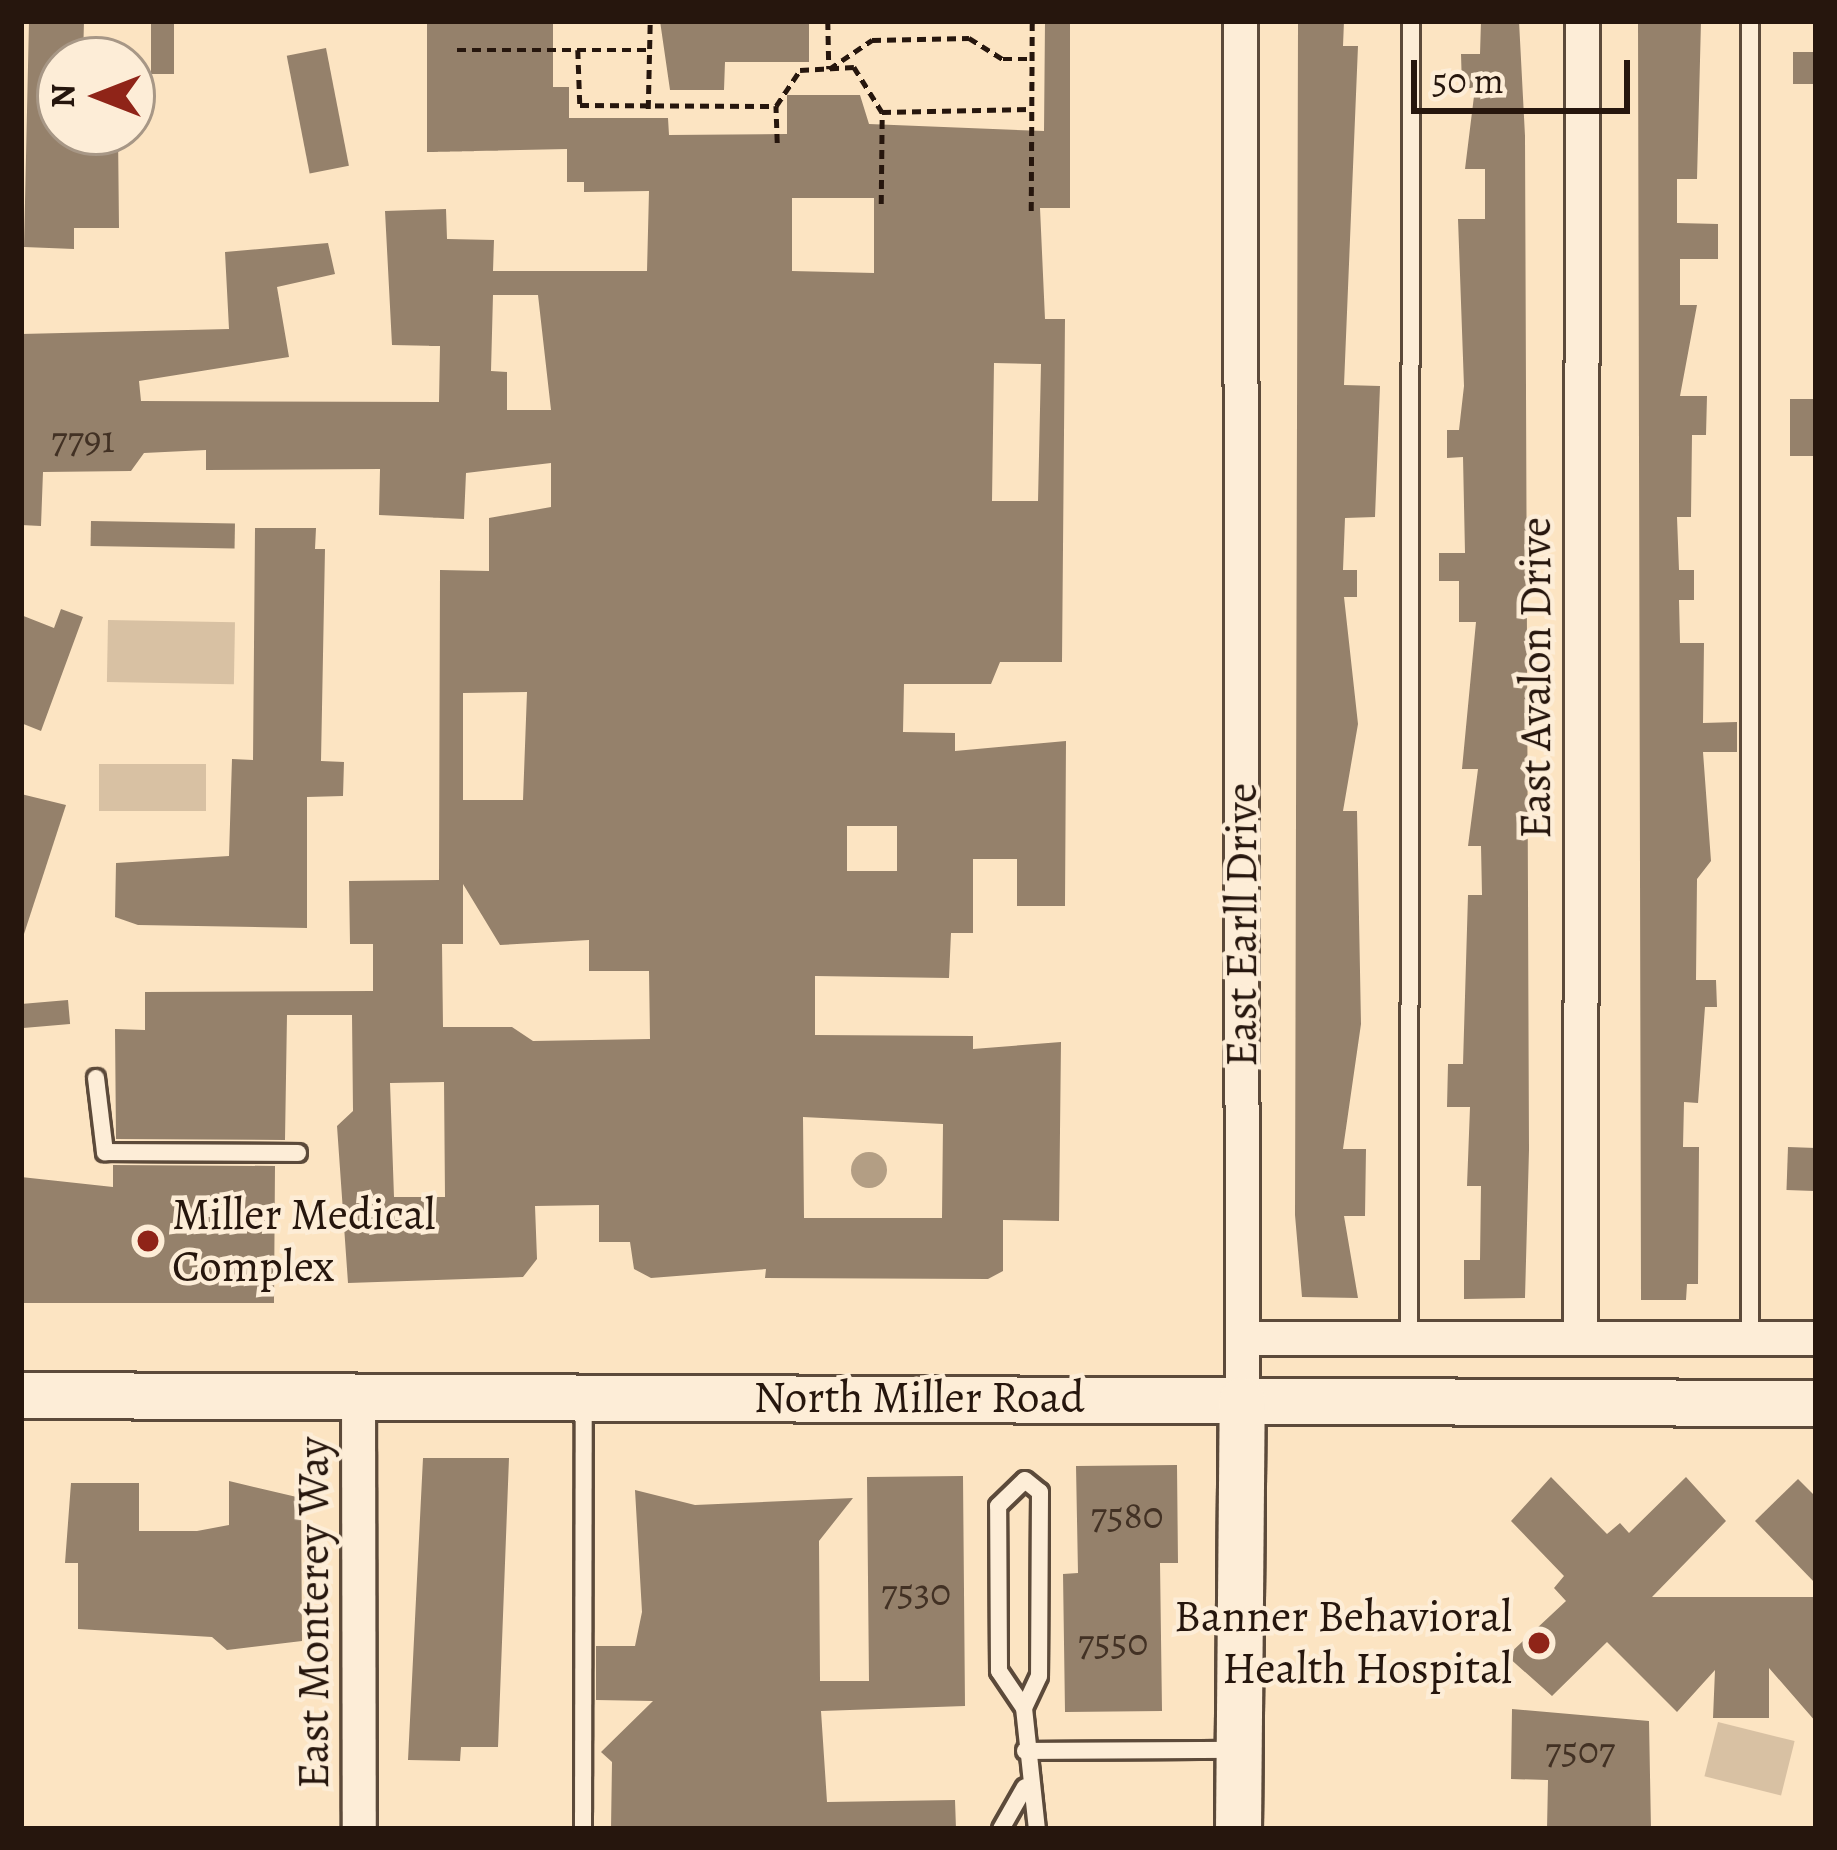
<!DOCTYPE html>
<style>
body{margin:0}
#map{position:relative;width:1837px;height:1850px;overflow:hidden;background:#fce4c2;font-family:Alegreya,serif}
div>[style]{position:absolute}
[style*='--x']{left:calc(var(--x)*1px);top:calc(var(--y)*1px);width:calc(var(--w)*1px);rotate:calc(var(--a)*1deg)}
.green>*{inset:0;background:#d8c1a3;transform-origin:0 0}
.water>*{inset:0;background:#b39e84}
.round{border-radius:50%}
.building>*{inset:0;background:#95816b;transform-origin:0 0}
.path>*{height:4.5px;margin-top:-2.25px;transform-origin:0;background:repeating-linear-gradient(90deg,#26160d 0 9px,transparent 0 15px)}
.roads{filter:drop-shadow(3px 0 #5c4a3a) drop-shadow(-3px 0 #5c4a3a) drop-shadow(0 3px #5c4a3a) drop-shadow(0 -3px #5c4a3a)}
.lane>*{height:16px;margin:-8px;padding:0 8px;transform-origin:8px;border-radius:8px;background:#fdedd7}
.street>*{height:33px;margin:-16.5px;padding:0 16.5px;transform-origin:16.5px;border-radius:16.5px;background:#fdedd7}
.secondary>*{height:45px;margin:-22.5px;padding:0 22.5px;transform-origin:22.5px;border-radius:22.5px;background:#fdedd7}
.dots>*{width:33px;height:33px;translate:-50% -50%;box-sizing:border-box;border:6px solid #fdedd7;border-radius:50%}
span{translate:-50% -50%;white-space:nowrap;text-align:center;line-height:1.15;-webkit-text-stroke:9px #fdedd7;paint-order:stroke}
.number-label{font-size:39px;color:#423124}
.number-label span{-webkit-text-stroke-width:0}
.street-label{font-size:45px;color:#26160d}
.poi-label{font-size:45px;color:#26160d}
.left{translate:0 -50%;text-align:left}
.right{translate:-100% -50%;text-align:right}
.frame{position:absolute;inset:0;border:24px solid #26160d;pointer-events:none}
.north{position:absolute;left:36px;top:36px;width:120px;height:120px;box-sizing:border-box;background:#fdedd7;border:3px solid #a79786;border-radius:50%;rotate:270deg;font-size:33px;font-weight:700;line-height:48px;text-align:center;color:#26160d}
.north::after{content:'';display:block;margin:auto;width:42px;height:54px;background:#8f2418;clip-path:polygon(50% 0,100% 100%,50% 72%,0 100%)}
.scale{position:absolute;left:1411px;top:60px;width:219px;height:54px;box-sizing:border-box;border:6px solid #26160d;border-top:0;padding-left:15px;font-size:36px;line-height:42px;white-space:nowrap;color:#26160d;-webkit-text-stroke:9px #fdedd7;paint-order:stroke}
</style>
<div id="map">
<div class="green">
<div style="left:108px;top:620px;width:127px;height:62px;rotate:1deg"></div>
<div style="left:99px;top:764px;width:107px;height:47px"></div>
<div style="left:1718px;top:1722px;width:79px;height:56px;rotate:14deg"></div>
</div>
<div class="water">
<div class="round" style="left:851px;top:1152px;width:36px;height:36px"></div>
</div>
<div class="building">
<div style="clip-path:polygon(29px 21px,84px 21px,83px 60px,60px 60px,60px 132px,118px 132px,119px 228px,74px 228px,74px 249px,24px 247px)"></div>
<div style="left:151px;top:21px;width:23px;height:53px"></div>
<div style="clip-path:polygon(evenodd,427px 21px,553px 21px,553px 87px,569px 87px,569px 118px,668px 118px,669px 135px,787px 134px,787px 95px,860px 95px,869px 124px,1044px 131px,1045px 21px,1070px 21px,1070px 208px,1040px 208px,1045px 319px,1065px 319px,1062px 662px,1000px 662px,991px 684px,904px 684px,903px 732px,955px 733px,955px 751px,1066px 741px,1065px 906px,1017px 906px,1017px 859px,973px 859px,973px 933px,951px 933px,949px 978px,815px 976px,815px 1035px,973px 1036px,973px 1049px,1061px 1042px,1059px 1221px,1003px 1220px,1003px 1271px,988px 1279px,765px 1278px,766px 1269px,651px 1278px,634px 1269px,630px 1242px,599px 1242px,599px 1205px,535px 1206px,537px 1259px,523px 1277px,348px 1283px,337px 1126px,353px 1111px,352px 1015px,287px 1015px,285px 1140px,116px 1139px,115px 1029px,145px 1030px,145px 992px,373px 991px,373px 944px,350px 944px,349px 881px,439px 880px,440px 570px,489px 571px,489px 518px,551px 507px,551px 463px,466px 473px,464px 519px,379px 515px,380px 469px,206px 470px,206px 450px,144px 453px,131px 471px,43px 472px,41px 526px,21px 525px,21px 334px,229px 329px,225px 252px,328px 243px,335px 274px,277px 287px,289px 357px,139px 381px,141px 401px,439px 402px,440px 346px,392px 345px,385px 211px,446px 209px,447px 239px,494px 240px,493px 271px,647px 271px,649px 191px,584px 192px,584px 182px,567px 182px,567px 149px,427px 152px,427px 21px,792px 198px,874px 198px,874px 273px,792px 271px,792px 198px,427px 21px,493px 295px,538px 295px,551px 410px,507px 410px,507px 372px,491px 371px,493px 295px,427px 21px,994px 363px,1041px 364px,1038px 501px,992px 501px,994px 363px,427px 21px,527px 692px,523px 800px,463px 800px,463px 693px,527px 692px,427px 21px,847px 826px,897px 826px,897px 871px,847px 871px,847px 826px,427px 21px,463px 884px,500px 945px,589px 940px,589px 971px,649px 971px,650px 1039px,533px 1041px,512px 1027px,443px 1027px,442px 944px,463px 944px,463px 884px,427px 21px,444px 1082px,445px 1197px,394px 1197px,390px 1083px,444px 1082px,427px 21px,803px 1117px,943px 1124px,942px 1218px,804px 1218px,803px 1117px)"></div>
<div style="clip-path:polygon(660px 21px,809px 21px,809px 62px,725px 62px,724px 90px,670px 90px)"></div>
<div style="clip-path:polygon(1298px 21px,1344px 21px,1343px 46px,1358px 46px,1344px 385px,1380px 386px,1375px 517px,1345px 518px,1343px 570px,1357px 570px,1357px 597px,1344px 597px,1358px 724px,1343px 811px,1357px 811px,1361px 1024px,1343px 1149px,1366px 1149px,1365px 1216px,1344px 1216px,1358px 1298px,1302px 1297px,1295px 1215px)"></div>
<div style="clip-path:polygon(1481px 21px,1519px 21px,1525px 136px,1529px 1150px,1525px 1298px,1464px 1299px,1464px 1260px,1480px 1260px,1481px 1186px,1467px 1186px,1470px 1107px,1447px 1107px,1448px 1064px,1463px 1064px,1468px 895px,1482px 895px,1481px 846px,1468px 846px,1478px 769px,1462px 769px,1476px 622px,1459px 622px,1459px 581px,1439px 581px,1439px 553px,1465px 553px,1463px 457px,1447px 458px,1447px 430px,1459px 430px,1464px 386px,1458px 219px,1485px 219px,1485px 169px,1465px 169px,1475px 88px,1462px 88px,1461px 54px,1480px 54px)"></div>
<div style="clip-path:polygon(1638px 21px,1701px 21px,1697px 179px,1677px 179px,1677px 223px,1718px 224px,1718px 259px,1680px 259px,1680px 305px,1697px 305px,1680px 396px,1707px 396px,1706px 435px,1692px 435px,1691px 517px,1677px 517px,1679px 570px,1694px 570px,1694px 600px,1679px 600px,1680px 643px,1704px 643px,1703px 723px,1737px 722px,1737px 752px,1703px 752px,1711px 861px,1697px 879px,1696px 980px,1716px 980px,1717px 1007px,1705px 1007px,1698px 1103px,1684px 1102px,1683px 1147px,1699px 1147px,1698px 1284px,1687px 1284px,1686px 1300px,1641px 1300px)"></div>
<div style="left:326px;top:48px;width:120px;height:40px;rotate:79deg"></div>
<div style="left:1816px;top:52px;width:32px;height:23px;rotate:90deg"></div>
<div style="left:1790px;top:399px;width:26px;height:57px"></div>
<div style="left:91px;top:521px;width:144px;height:25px;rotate:1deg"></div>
<div style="clip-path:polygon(255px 528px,316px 528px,315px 549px,325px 549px,321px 761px,344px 762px,343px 796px,307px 797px,307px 928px,138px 925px,115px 917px,116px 863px,229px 856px,232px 759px,253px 760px)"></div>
<div style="clip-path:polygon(61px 609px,83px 617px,41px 731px,21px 723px,21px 615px,54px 628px)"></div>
<div style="clip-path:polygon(21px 794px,66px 805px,24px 934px,21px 933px)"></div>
<div style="left:68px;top:1000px;width:24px;height:47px;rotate:85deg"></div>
<div style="left:1788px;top:1147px;width:28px;height:43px;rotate:2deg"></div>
<div style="clip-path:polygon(113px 1165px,275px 1166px,274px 1303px,21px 1303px,21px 1177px,113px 1187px)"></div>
<div style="clip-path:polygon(423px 1458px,509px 1458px,498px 1747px,461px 1747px,460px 1761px,408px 1760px)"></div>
<div style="clip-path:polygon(1177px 1465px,1178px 1563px,1160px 1563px,1162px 1711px,1065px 1712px,1063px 1574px,1078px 1573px,1076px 1466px)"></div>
<div style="clip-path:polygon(963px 1476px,965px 1706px,821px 1711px,827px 1802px,955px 1800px,956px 1829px,611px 1829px,612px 1762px,601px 1752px,653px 1701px,596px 1700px,596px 1646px,635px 1646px,642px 1612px,635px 1490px,695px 1505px,853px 1498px,819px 1541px,820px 1681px,869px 1681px,867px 1477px)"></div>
<div style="clip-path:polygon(1551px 1477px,1607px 1534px,1620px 1523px,1629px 1533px,1686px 1477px,1726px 1521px,1652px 1597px,1816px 1597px,1816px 1722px,1769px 1668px,1769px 1718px,1713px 1718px,1715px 1670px,1677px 1712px,1607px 1642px,1552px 1696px,1507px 1656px,1566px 1601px,1554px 1588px,1564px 1576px,1511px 1521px)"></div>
<div style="clip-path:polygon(1798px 1479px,1816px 1497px,1816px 1584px,1755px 1521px)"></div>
<div style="clip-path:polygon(229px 1481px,301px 1498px,302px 1641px,227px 1650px,212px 1637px,78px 1629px,78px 1563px,65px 1563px,71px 1483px,139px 1483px,139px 1531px,197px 1531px,229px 1525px)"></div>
<div style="clip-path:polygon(1512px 1709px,1649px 1721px,1651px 1829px,1547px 1829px,1548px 1780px,1511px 1779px)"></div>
</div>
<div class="path">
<div style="--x:828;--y:21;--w:48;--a:88.8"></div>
<div style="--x:457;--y:50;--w:192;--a:0"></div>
<div style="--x:578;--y:50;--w:55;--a:87.9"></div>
<div style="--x:580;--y:105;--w:196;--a:0.3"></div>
<div style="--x:829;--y:69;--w:52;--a:-34"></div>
<div style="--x:872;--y:40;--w:97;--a:-1.2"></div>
<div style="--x:969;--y:38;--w:40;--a:32"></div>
<div style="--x:1003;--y:59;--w:29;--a:0"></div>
<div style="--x:648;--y:109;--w:88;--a:-88.7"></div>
<div style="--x:777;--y:143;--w:37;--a:-92"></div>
<div style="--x:776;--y:106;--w:43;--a:-56.3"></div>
<div style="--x:800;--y:70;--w:54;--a:-3.2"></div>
<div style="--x:854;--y:67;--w:53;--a:58.1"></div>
<div style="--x:881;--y:204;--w:92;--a:-89.4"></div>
<div style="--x:882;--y:112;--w:149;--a:-1.2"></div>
<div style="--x:1031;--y:211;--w:190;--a:-89.7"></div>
</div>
<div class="roads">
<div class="lane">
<div style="--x:1750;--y:21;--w:1316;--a:90"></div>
<div style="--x:96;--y:1078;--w:75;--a:83.1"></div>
<div style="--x:105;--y:1152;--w:193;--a:0.3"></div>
<div style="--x:1409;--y:1337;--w:1316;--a:-89.91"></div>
<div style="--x:1024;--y:1708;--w:45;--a:-124"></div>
<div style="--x:999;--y:1671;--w:165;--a:-90.3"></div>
<div style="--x:998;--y:1506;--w:37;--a:-44"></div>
<div style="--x:1025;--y:1480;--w:19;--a:39"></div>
<div style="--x:1040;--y:1492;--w:184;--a:90.3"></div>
<div style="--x:1039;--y:1676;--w:35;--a:115"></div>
<div style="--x:1024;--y:1708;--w:122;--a:83.9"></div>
<div style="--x:1025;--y:1751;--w:213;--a:-0.3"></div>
<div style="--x:583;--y:1829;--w:431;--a:-89.9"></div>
<div style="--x:1001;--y:1829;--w:48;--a:-60.3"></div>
</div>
<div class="street">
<div style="--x:1240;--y:21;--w:1379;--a:89.92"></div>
<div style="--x:1580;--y:1336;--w:1315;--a:-89.91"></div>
<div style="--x:1242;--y:1338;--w:574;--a:0"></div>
<div style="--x:358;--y:1396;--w:433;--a:89.9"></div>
</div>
<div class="secondary">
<div style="--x:21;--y:1395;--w:1795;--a:0.26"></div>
<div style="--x:1238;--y:1829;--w:429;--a:-89.5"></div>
</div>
</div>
<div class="dots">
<div style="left:148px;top:1241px;background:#8f2418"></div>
<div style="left:1539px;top:1643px;background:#8f2418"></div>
</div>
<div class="number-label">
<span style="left:83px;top:439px">7791</span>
<span style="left:1127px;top:1515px">7580</span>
<span style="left:916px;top:1592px">7530</span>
<span style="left:1113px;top:1642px">7550</span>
<span style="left:1580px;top:1750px">7507</span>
</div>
<div class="street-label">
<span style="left:1536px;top:678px;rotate:-90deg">East Avalon Drive</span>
<span style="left:1242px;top:925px;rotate:-90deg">East Earll Drive</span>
<span style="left:919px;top:1398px">North Miller Road</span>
<span style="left:314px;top:1613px;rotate:-90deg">East Monterey Way</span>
</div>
<div class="poi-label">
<span class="left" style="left:172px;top:1241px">Miller Medical<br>Complex</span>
<span class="right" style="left:1512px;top:1643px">Banner Behavioral<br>Health Hospital</span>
</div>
<div class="frame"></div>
<div class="north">N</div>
<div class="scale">50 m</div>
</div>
